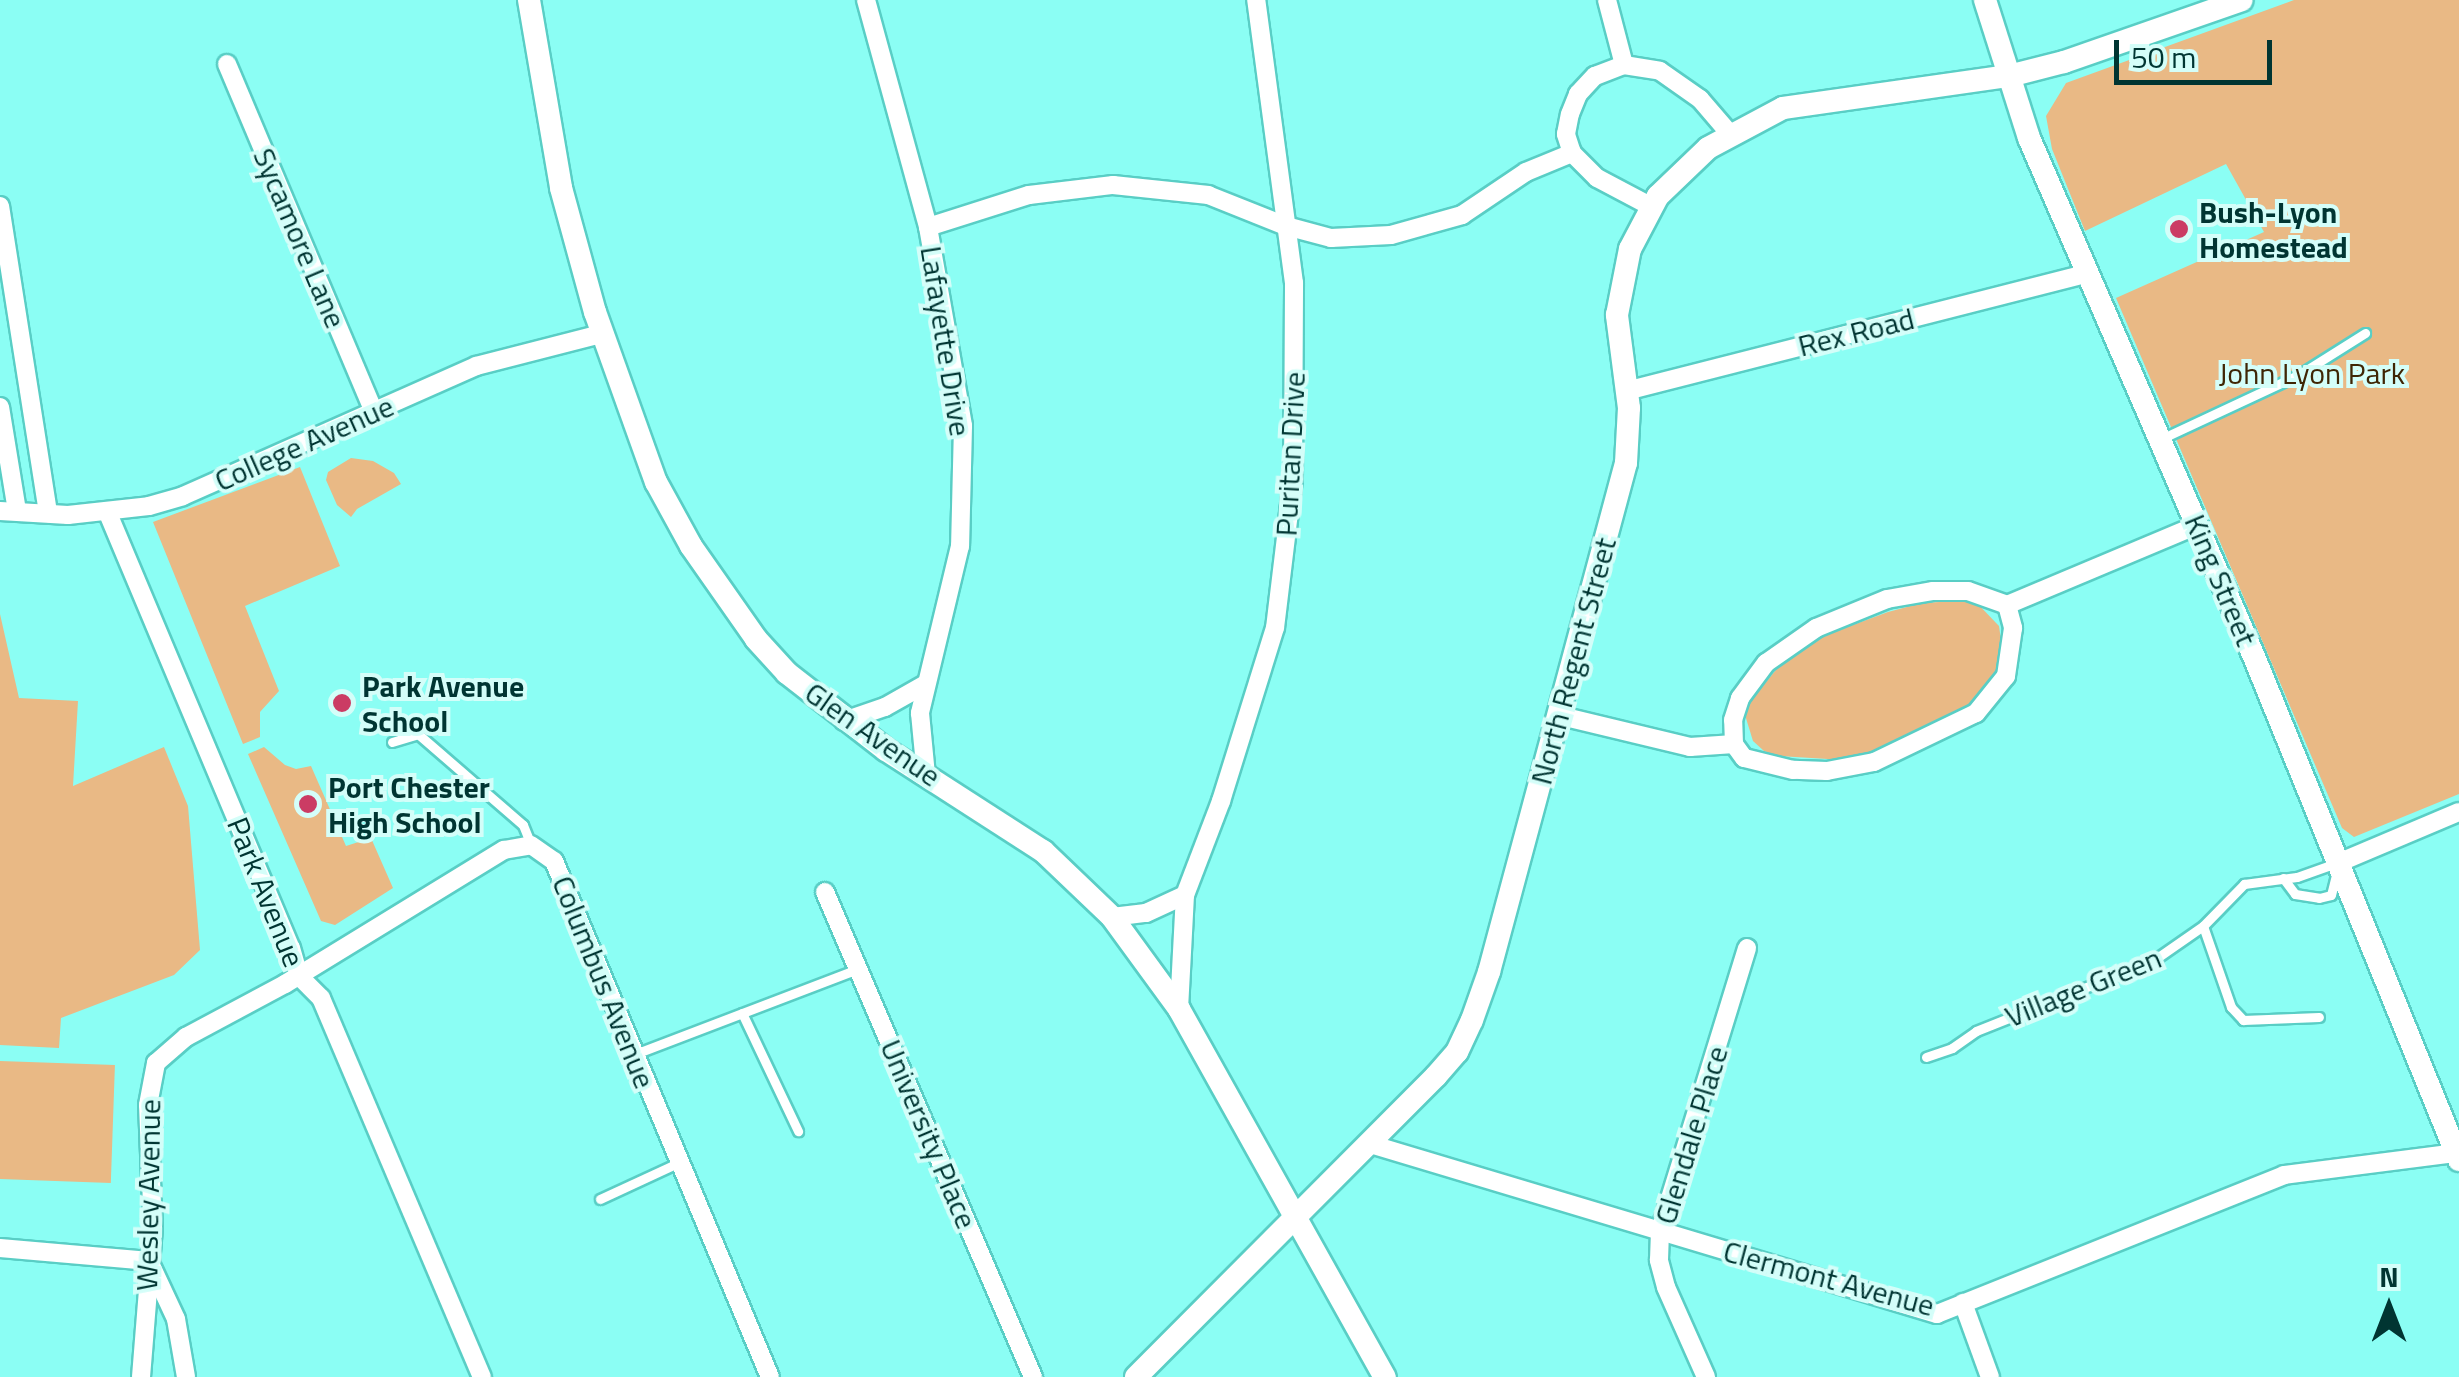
<!DOCTYPE html>
<style>
body{margin:0}
#map{position:relative;width:2459px;height:1377px;overflow:hidden;background:#8bfef4;font-family:"Titillium Web",sans-serif}
div>[style]{position:absolute}
[style*='--x']{left:calc(var(--x)*1px);top:calc(var(--y)*1px);width:calc(var(--w)*1px);rotate:calc(var(--a)*1deg)}
.green>*{inset:0;background:#e9b985;transform-origin:0 0}
.roads{filter:drop-shadow(2px 0 #59cec5) drop-shadow(-2px 0 #59cec5) drop-shadow(0 2px #59cec5) drop-shadow(0 -2px #59cec5)}
.lane>*{height:9px;margin:-4.5px;padding:0 4.5px;transform-origin:4.5px;border-radius:4.5px;background:#fff}
.street>*{height:18px;margin:-9px;padding:0 9px;transform-origin:9px;border-radius:9px;background:#fff}
.secondary>*{height:22px;margin:-11px;padding:0 11px;transform-origin:11px;border-radius:11px;background:#fff}
.dots>*{width:28px;height:28px;translate:-50% -50%;box-sizing:border-box;border:5px solid #d4fef9;border-radius:50%}
span{translate:-50% -50%;white-space:nowrap;text-align:center;line-height:1.15;-webkit-text-stroke:8px #d4fef9;paint-order:stroke}
.poi-label{font-size:30px;color:#003532;font-weight:700}
.left{translate:0 -50%;text-align:left}
.street-label{font-size:30px;color:#003532}
.park-label{font-size:30px;color:#3f2605}
.north{position:absolute;left:2339px;top:1257px;width:100px;height:100px;-webkit-text-stroke:8px #d4fef9;paint-order:stroke;rotate:0deg;font-size:28px;font-weight:700;line-height:40px;text-align:center;color:#003532}
.north::after{content:'';display:block;margin:auto;width:35px;height:45px;background:#003532;clip-path:polygon(50% 0,100% 100%,50% 72%,0 100%)}
.scale{position:absolute;left:2114px;top:40px;width:158px;height:45px;box-sizing:border-box;border:5px solid #003532;border-top:0;padding-left:12px;font-size:30px;line-height:35px;white-space:nowrap;color:#003532;-webkit-text-stroke:8px #d4fef9;paint-order:stroke}
</style>
<div id="map">
<div class="green">
<div style="clip-path:polygon(2294px 0,2459px 0,2459px 794px,2354px 837px,2342px 828px,2116px 298px,2264px 232px,2226px 164px,2085px 231px,2052px 149px,2046px 116px,2066px 83px)"></div>
<div style="clip-path:polygon(351px 458px,373px 461px,394px 473px,401px 484px,357px 509px,351px 517px,337px 505px,326px 480px,328px 472px)"></div>
<div style="clip-path:polygon(300px 467px,340px 566px,245px 606px,279px 691px,260px 712px,260px 737px,243px 744px,153px 522px)"></div>
<div style="clip-path:polygon(1974px 600px,1999px 626px,2002px 647px,1997px 669px,1970px 706px,1875px 752px,1844px 760px,1779px 756px,1764px 751px,1753px 741px,1745px 715px,1750px 702px,1783px 661px,1826px 635px,1888px 612px,1922px 603px)"></div>
<div style="clip-path:polygon(0 614px,19px 698px,78px 701px,73px 786px,164px 747px,188px 806px,200px 950px,174px 975px,61px 1018px,59px 1048px,0 1045px)"></div>
<div style="clip-path:polygon(264px 747px,285px 765px,296px 769px,311px 766px,346px 846px,371px 838px,393px 888px,335px 925px,321px 921px,248px 754px)"></div>
<div style="left:0;top:1061px;width:115px;height:118px;rotate:2deg"></div>
</div>
<div class="roads">
<div class="lane">
<div style="--x:2163;--y:438;--w:151;--a:-25"></div>
<div style="--x:2300;--y:374;--w:77;--a:-32.2"></div>
<div style="--x:392;--y:742;--w:27;--a:-17"></div>
<div style="--x:418;--y:734;--w:139;--a:40.9"></div>
<div style="--x:523;--y:825;--w:22;--a:68"></div>
<div style="--x:2283;--y:878;--w:20;--a:53"></div>
<div style="--x:2295;--y:894;--w:24;--a:9"></div>
<div style="--x:2319;--y:898;--w:12;--a:-14"></div>
<div style="--x:2331;--y:895;--w:21;--a:-76"></div>
<div style="--x:2203;--y:926;--w:86;--a:70.9"></div>
<div style="--x:2231;--y:1007;--w:18;--a:47"></div>
<div style="--x:2243;--y:1020;--w:76;--a:-2.3"></div>
<div style="--x:742;--y:1013;--w:131;--a:64.6"></div>
<div style="--x:635;--y:1054;--w:239;--a:-20.9"></div>
<div style="--x:1926;--y:1057;--w:28;--a:-19"></div>
<div style="--x:1952;--y:1048;--w:29;--a:-35"></div>
<div style="--x:1976;--y:1031;--w:192;--a:-21.7"></div>
<div style="--x:2154;--y:960;--w:60;--a:-34.8"></div>
<div style="--x:2203;--y:926;--w:59;--a:-45.7"></div>
<div style="--x:2244;--y:884;--w:53;--a:-7.5"></div>
<div style="--x:2297;--y:877;--w:41;--a:-19.7"></div>
<div style="--x:600;--y:1199;--w:86;--a:-24.8"></div>
</div>
<div class="street">
<div style="--x:866;--y:0;--w:235;--a:74.7"></div>
<div style="--x:928;--y:227;--w:202;--a:80"></div>
<div style="--x:963;--y:426;--w:120;--a:91.4"></div>
<div style="--x:960;--y:546;--w:172;--a:103.5"></div>
<div style="--x:920;--y:713;--w:62;--a:84.5"></div>
<div style="--x:1607;--y:0;--w:67;--a:75.3"></div>
<div style="--x:227;--y:64;--w:378;--a:67.1"></div>
<div style="--x:0;--y:206;--w:311;--a:81.1"></div>
<div style="--x:1652;--y:207;--w:62;--a:-152.2"></div>
<div style="--x:1597;--y:178;--w:35;--a:-135"></div>
<div style="--x:1572;--y:153;--w:20;--a:-108"></div>
<div style="--x:1566;--y:134;--w:20;--a:-79"></div>
<div style="--x:1570;--y:114;--w:22;--a:-68"></div>
<div style="--x:1578;--y:94;--w:25;--a:-47"></div>
<div style="--x:1595;--y:76;--w:31;--a:-21"></div>
<div style="--x:1624;--y:65;--w:36;--a:9"></div>
<div style="--x:1660;--y:71;--w:49;--a:35"></div>
<div style="--x:1700;--y:99;--w:46;--a:49.4"></div>
<div style="--x:928;--y:227;--w:106;--a:-17.6"></div>
<div style="--x:1029;--y:195;--w:85;--a:-6.8"></div>
<div style="--x:1113;--y:185;--w:96;--a:6"></div>
<div style="--x:1208;--y:195;--w:84;--a:21.7"></div>
<div style="--x:1286;--y:226;--w:47;--a:14.9"></div>
<div style="--x:1331;--y:238;--w:60;--a:-2.9"></div>
<div style="--x:1391;--y:235;--w:74;--a:-15.7"></div>
<div style="--x:1462;--y:215;--w:77;--a:-33.9"></div>
<div style="--x:1526;--y:172;--w:50;--a:-22.4"></div>
<div style="--x:1626;--y:391;--w:475;--a:-14.3"></div>
<div style="--x:0;--y:407;--w:105;--a:80.7"></div>
<div style="--x:0;--y:511;--w:68;--a:3.4"></div>
<div style="--x:68;--y:515;--w:81;--a:-6.3"></div>
<div style="--x:149;--y:506;--w:35;--a:-16"></div>
<div style="--x:183;--y:496;--w:321;--a:-23.9"></div>
<div style="--x:476;--y:366;--w:129;--a:-14.4"></div>
<div style="--x:107;--y:511;--w:474;--a:67.2"></div>
<div style="--x:291;--y:948;--w:29;--a:74"></div>
<div style="--x:299;--y:976;--w:31;--a:45"></div>
<div style="--x:321;--y:998;--w:412;--a:67"></div>
<div style="--x:1933;--y:591;--w:35;--a:0"></div>
<div style="--x:1968;--y:591;--w:41;--a:19.7"></div>
<div style="--x:2007;--y:605;--w:24;--a:75"></div>
<div style="--x:2013;--y:628;--w:49;--a:98.3"></div>
<div style="--x:2006;--y:676;--w:48;--a:129"></div>
<div style="--x:1976;--y:713;--w:113;--a:154.3"></div>
<div style="--x:1874;--y:762;--w:48;--a:169.2"></div>
<div style="--x:1827;--y:771;--w:34;--a:-178"></div>
<div style="--x:1793;--y:770;--w:50;--a:-166.2"></div>
<div style="--x:1744;--y:758;--w:17;--a:-126"></div>
<div style="--x:1734;--y:744;--w:24;--a:-92"></div>
<div style="--x:1733;--y:720;--w:23;--a:-72"></div>
<div style="--x:1740;--y:698;--w:44;--a:-53.4"></div>
<div style="--x:1766;--y:663;--w:61;--a:-35"></div>
<div style="--x:1816;--y:628;--w:77;--a:-22.2"></div>
<div style="--x:1887;--y:599;--w:47;--a:-9.9"></div>
<div style="--x:2007;--y:605;--w:206;--a:-22.8"></div>
<div style="--x:1557;--y:715;--w:137;--a:13.5"></div>
<div style="--x:1690;--y:747;--w:44;--a:-3.9"></div>
<div style="--x:844;--y:721;--w:43;--a:-18.9"></div>
<div style="--x:885;--y:707;--w:45;--a:-29.4"></div>
<div style="--x:2338;--y:863;--w:131;--a:-22.9"></div>
<div style="--x:825;--y:892;--w:528;--a:66.79"></div>
<div style="--x:1112;--y:917;--w:34;--a:-7"></div>
<div style="--x:1146;--y:913;--w:43;--a:-24.8"></div>
<div style="--x:1179;--y:1009;--w:114;--a:-87"></div>
<div style="--x:1185;--y:895;--w:101;--a:-69"></div>
<div style="--x:1221;--y:801;--w:181;--a:-72.7"></div>
<div style="--x:1275;--y:628;--w:149;--a:-83.1"></div>
<div style="--x:1293;--y:480;--w:197;--a:-89.7"></div>
<div style="--x:1294;--y:283;--w:286;--a:-97.6"></div>
<div style="--x:1370;--y:1144;--w:592;--a:16.69"></div>
<div style="--x:1937;--y:1314;--w:374;--a:-21.8"></div>
<div style="--x:2284;--y:1175;--w:173;--a:-7.3"></div>
<div style="--x:0;--y:1248;--w:150;--a:5"></div>
<div style="--x:149;--y:1261;--w:64;--a:65"></div>
<div style="--x:176;--y:1319;--w:59;--a:80.2"></div>
<div style="--x:1963;--y:1303;--w:79;--a:70"></div>
<div style="--x:141;--y:1377;--w:148;--a:-85.4"></div>
<div style="--x:153;--y:1229;--w:124;--a:-92.3"></div>
<div style="--x:148;--y:1105;--w:43;--a:-79.2"></div>
<div style="--x:156;--y:1063;--w:40;--a:-41"></div>
<div style="--x:186;--y:1037;--w:112;--a:-28.2"></div>
<div style="--x:285;--y:984;--w:257;--a:-31.5"></div>
<div style="--x:504;--y:850;--w:27;--a:-10"></div>
<div style="--x:531;--y:845;--w:28;--a:35"></div>
<div style="--x:554;--y:861;--w:559;--a:67.29"></div>
<div style="--x:1706;--y:1377;--w:98;--a:-114"></div>
<div style="--x:1666;--y:1287;--w:28;--a:-105"></div>
<div style="--x:1659;--y:1260;--w:29;--a:-88"></div>
<div style="--x:1660;--y:1231;--w:296;--a:-72.9"></div>
</div>
<div class="secondary">
<div style="--x:529;--y:0;--w:191;--a:80.3"></div>
<div style="--x:561;--y:188;--w:129;--a:74.7"></div>
<div style="--x:595;--y:312;--w:181;--a:70.3"></div>
<div style="--x:656;--y:482;--w:73;--a:61.3"></div>
<div style="--x:691;--y:546;--w:113;--a:55"></div>
<div style="--x:756;--y:639;--w:46;--a:47.6"></div>
<div style="--x:787;--y:673;--w:125;--a:37.9"></div>
<div style="--x:886;--y:750;--w:187;--a:32.8"></div>
<div style="--x:1043;--y:851;--w:95;--a:43.7"></div>
<div style="--x:1112;--y:917;--w:114;--a:53.9"></div>
<div style="--x:1179;--y:1009;--w:422;--a:60.8"></div>
<div style="--x:1985;--y:0;--w:145;--a:72.3"></div>
<div style="--x:2029;--y:138;--w:568;--a:66.55"></div>
<div style="--x:2255;--y:659;--w:541;--a:67.84"></div>
<div style="--x:1136;--y:1377;--w:425;--a:-45.1"></div>
<div style="--x:1436;--y:1076;--w:32;--a:-49"></div>
<div style="--x:1457;--y:1052;--w:35;--a:-65"></div>
<div style="--x:1472;--y:1020;--w:51;--a:-70.5"></div>
<div style="--x:1489;--y:972;--w:527;--a:-74.94"></div>
<div style="--x:1626;--y:463;--w:55;--a:-86.9"></div>
<div style="--x:1629;--y:408;--w:94;--a:-97.4"></div>
<div style="--x:1617;--y:315;--w:67;--a:-78.9"></div>
<div style="--x:1630;--y:249;--w:60;--a:-62.2"></div>
<div style="--x:1658;--y:196;--w:69;--a:-43.8"></div>
<div style="--x:1708;--y:148;--w:85;--a:-28.1"></div>
<div style="--x:1783;--y:108;--w:228;--a:-8.1"></div>
<div style="--x:2009;--y:76;--w:57;--a:-14.3"></div>
<div style="--x:2064;--y:62;--w:188;--a:-19.2"></div>
</div>
</div>
<div class="dots">
<div style="left:2179px;top:229px;background:#cb3c64"></div>
<div style="left:342px;top:703px;background:#cb3c64"></div>
<div style="left:308px;top:804px;background:#cb3c64"></div>
</div>
<div class="poi-label">
<span class="left" style="left:2199px;top:229px">Bush-Lyon<br>Homestead</span>
<span class="left" style="left:362px;top:703px">Park Avenue<br>School</span>
<span class="left" style="left:328px;top:804px">Port Chester<br>High School</span>
</div>
<div class="street-label">
<span style="left:300px;top:238px;rotate:67deg">Sycamore Lane</span>
<span style="left:1856px;top:332px;rotate:-14deg">Rex Road</span>
<span style="left:946px;top:341px;rotate:81deg">Lafayette Drive</span>
<span style="left:304px;top:443px;rotate:-24deg">College Avenue</span>
<span style="left:1290px;top:454px;rotate:-87deg">Puritan Drive</span>
<span style="left:2221px;top:580px;rotate:67deg">King Street</span>
<span style="left:1573px;top:661px;rotate:-75deg">North Regent Street</span>
<span style="left:873px;top:734px;rotate:35deg">Glen Avenue</span>
<span style="left:266px;top:892px;rotate:68deg">Park Avenue</span>
<span style="left:604px;top:982px;rotate:68deg">Columbus Avenue</span>
<span style="left:2083px;top:987px;rotate:-22deg">Village Green</span>
<span style="left:929px;top:1134px;rotate:67deg">University Place</span>
<span style="left:1691px;top:1135px;rotate:-73deg">Glendale Place</span>
<span style="left:148px;top:1195px;rotate:-89deg">Wesley Avenue</span>
<span style="left:1829px;top:1278px;rotate:15deg">Clermont Avenue</span>
</div>
<div class="park-label">
<span style="left:2312px;top:373px">John Lyon Park</span>
</div>
<div class="north">N</div>
<div class="scale">50 m</div>
</div>
